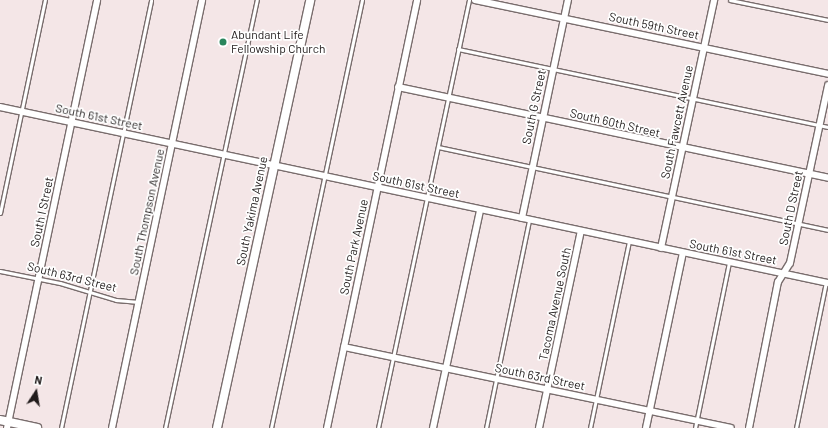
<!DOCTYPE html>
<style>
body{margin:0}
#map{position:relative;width:828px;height:428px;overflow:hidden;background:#f4e6e7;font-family:Barlow,sans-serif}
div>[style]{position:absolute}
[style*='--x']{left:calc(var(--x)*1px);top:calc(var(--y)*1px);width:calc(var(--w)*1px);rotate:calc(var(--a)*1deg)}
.roads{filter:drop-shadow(1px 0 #796d6d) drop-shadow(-1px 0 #796d6d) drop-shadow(0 1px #796d6d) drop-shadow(0 -1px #796d6d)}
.lane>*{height:3px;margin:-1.5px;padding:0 1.5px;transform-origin:1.5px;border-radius:1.5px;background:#fff}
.street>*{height:6px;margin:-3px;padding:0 3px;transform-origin:3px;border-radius:3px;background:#fff}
.secondary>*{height:8px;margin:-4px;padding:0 4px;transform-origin:4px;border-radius:4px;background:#fff}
.dots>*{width:11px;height:11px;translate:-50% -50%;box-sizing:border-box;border:2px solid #fff;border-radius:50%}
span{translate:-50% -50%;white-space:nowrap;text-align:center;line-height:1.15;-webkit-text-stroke:3.5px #fff;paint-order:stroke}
.street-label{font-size:12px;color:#201b1b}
.poi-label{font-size:12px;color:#201b1b}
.left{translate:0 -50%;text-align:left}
.north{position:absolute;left:16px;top:372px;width:40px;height:40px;-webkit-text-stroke:3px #fff;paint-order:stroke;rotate:12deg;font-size:11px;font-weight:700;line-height:16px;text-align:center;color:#201b1b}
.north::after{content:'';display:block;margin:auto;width:14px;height:18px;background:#201b1b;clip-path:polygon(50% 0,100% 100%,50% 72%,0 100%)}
</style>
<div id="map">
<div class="roads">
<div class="lane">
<div style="--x:730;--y:0;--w:100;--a:11.5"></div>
<div style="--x:458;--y:49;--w:378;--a:11.9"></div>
<div style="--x:438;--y:147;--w:399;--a:12"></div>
<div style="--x:0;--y:213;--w:218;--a:-78.1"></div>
<div style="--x:0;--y:271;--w:61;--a:11.3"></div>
<div style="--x:60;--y:283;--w:59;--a:16.9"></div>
<div style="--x:116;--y:300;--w:23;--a:5"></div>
<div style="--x:61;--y:428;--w:437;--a:-78.1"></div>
<div style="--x:165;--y:428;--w:438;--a:-77.9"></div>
<div style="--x:271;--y:428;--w:438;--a:-78"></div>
<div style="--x:378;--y:428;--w:438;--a:-78"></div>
<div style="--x:486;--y:428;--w:212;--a:-78.3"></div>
<div style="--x:590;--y:428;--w:191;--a:-78.2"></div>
<div style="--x:695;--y:428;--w:169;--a:-78.4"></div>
<div style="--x:796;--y:428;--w:149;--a:-78.4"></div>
</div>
<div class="street">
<div style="--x:475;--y:0;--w:361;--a:11.8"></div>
<div style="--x:398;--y:87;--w:440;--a:11.9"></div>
<div style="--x:0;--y:107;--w:846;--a:12"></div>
<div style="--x:522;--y:218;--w:223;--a:-78.1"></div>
<div style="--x:661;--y:248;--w:254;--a:-77.9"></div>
<div style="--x:344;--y:347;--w:395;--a:11.8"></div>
<div style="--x:7;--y:428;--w:437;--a:-78.1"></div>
<div style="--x:112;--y:428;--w:437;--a:-78.1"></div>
<div style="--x:327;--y:428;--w:437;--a:-78.1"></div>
<div style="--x:433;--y:428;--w:223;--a:-77.8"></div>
<div style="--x:539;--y:428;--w:201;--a:-78"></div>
<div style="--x:646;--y:428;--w:179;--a:-78.1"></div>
<div style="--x:749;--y:428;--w:149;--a:-78.8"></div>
<div style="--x:778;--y:282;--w:22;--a:-58"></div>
<div style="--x:790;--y:263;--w:182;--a:-77.9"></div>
</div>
<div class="secondary">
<div style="--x:0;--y:420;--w:38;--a:12"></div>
<div style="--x:217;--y:428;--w:438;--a:-77.7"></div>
</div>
</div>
<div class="dots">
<div style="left:223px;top:42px;background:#29855c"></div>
</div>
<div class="street-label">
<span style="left:654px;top:26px;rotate:12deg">South 59th Street</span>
<span style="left:534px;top:107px;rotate:-78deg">South G Street</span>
<span style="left:99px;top:117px;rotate:12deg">South 61st Street</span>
<span style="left:677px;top:122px;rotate:-78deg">South Fawcett Avenue</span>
<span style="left:615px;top:123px;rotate:13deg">South 60th Street</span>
<span style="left:416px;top:185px;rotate:12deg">South 61st Street</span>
<span style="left:791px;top:208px;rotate:-78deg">South D Street</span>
<span style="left:252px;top:211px;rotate:-78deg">South Yakima Avenue</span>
<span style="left:42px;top:212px;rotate:-78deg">South I Street</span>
<span style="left:147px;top:212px;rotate:-78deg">South Thompson Avenue</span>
<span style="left:354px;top:247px;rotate:-78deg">South Park Avenue</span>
<span style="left:733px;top:252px;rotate:11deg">South 61st Street</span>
<span style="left:72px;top:277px;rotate:14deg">South 63rd Street</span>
<span style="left:555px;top:304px;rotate:-78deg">Tacoma Avenue South</span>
<span style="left:540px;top:377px;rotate:12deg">South 63rd Street</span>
</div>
<div class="poi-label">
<span class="left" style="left:231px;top:42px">Abundant Life<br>Fellowship Church</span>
</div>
<div class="north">N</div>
</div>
